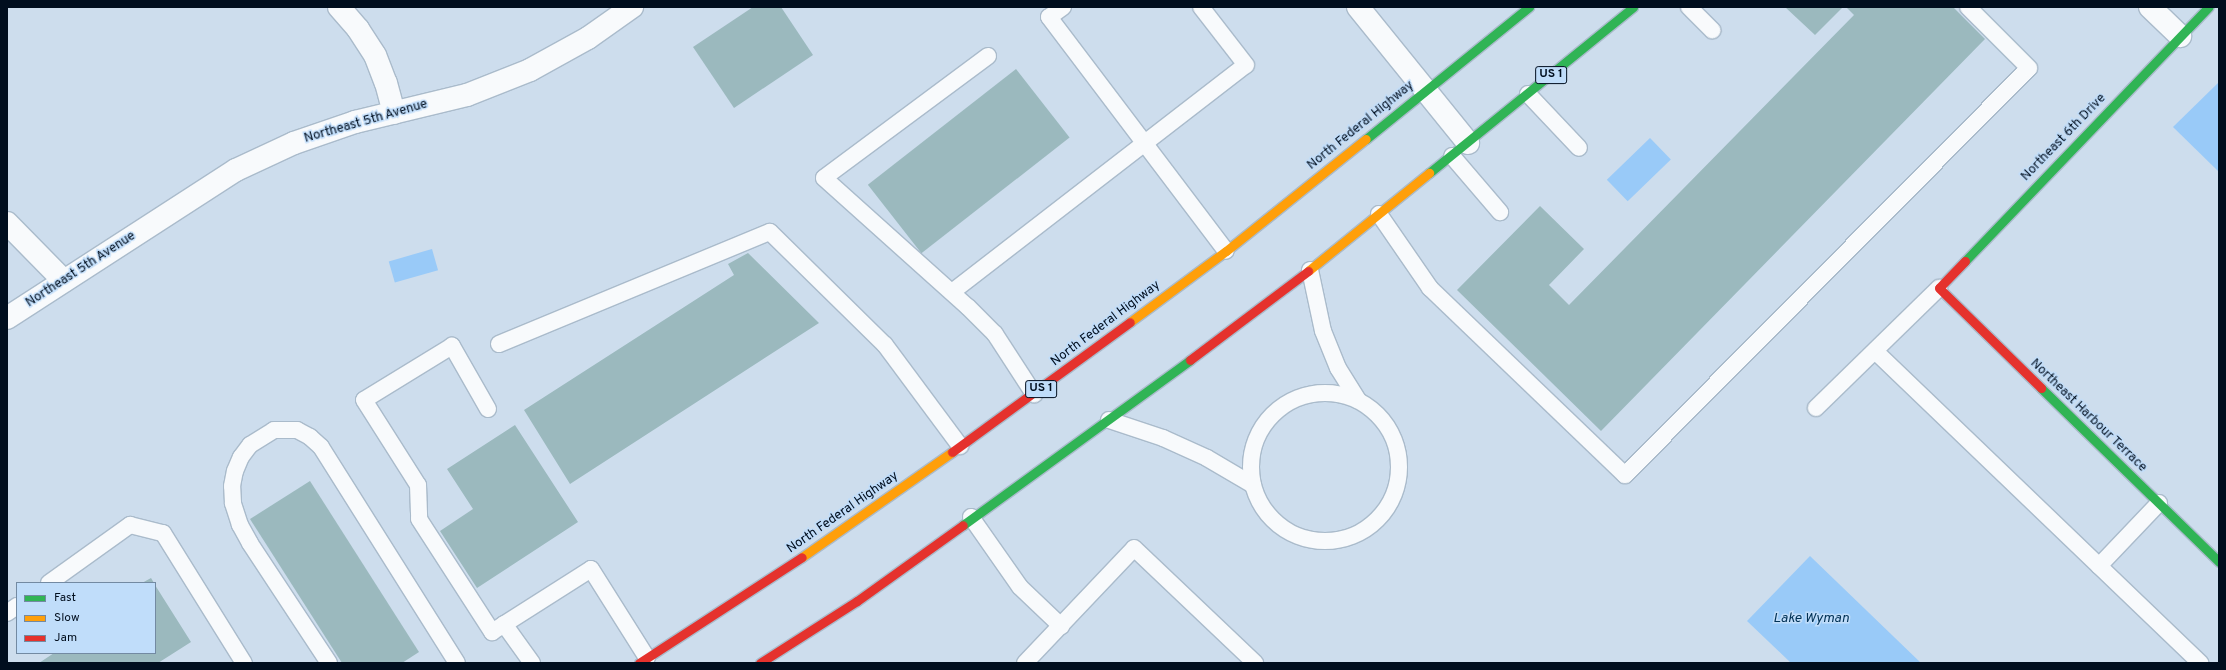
<!DOCTYPE html>
<style>
body{margin:0}
#map{position:relative;width:2226px;height:670px;overflow:hidden;background:#cddded;font-family:Overpass,sans-serif}
div>[style]{position:absolute}
[style*='--x']{left:calc(var(--x)*1px);top:calc(var(--y)*1px);width:calc(var(--w)*1px);rotate:calc(var(--a)*1deg)}
.water>*{inset:0;background:#99caf8;transform-origin:0 0}
.building>*{inset:0;background:#9bb9be;transform-origin:0 0}
.roads{filter:drop-shadow(1px 0 #aabbcb) drop-shadow(-1px 0 #aabbcb) drop-shadow(0 1px #aabbcb) drop-shadow(0 -1px #aabbcb)}
.lane>*{height:16px;margin:-8px;padding:0 8px;transform-origin:8px;border-radius:8px;background:#f8fafc}
.lane>.ring{margin:-8px;padding:0;box-sizing:content-box;background:none;border:16px solid #f8fafc;border-radius:50%}
.street>*{height:22px;margin:-11px;padding:0 11px;transform-origin:11px;border-radius:11px;background:#f8fafc}
.fast>*{height:9px;margin:-4.5px;padding:0 4.5px;transform-origin:4.5px;border-radius:4.5px;background:#30b455}
.slow>*{height:9px;margin:-4.5px;padding:0 4.5px;transform-origin:4.5px;border-radius:4.5px;background:#ff9f0a}
.jam>*{height:9px;margin:-4.5px;padding:0 4.5px;transform-origin:4.5px;border-radius:4.5px;background:#e5322d}
span{translate:-50% -50%;white-space:nowrap;text-align:center;line-height:1.15;-webkit-text-stroke:3px #c0ddfa;paint-order:stroke}
.shield-label span{padding:1px 3px;background:#c0ddfa;border:1px solid;border-radius:3px;-webkit-text-stroke-width:0}
.shield-label{font-size:12px;color:#000e1e;font-weight:700}
.street-label{font-size:13px;color:#000e1e}
.water-label{font-size:14px;color:#003155;font-style:italic}
.frame{position:absolute;inset:0;border:8px solid #000e1e;pointer-events:none}
.legend{position:absolute;left:16px;top:582px;width:140px;height:72px;box-sizing:border-box;background:#c0ddfa;border:1px solid #738aa2;margin:0;padding:5px 7px;list-style:none;font-size:12px;color:#000e1e}
.legend li{display:flex;align-items:center;gap:8px;height:20px}
.legend b{width:20px;border:1px solid #738aa2}
</style>
<div id="map">
<div class="water">
<div style="clip-path:polygon(2219px 82px,2219px 172px,2173px 127px)"></div>
<div style="left:1650px;top:138px;width:30px;height:60px;rotate:46deg"></div>
<div style="left:432px;top:249px;width:22px;height:45px;rotate:74deg"></div>
<div style="clip-path:polygon(1810px 556px,1921px 663px,1791px 663px,1747px 621px)"></div>
</div>
<div class="building">
<div style="clip-path:polygon(753px 7px,781px 7px,813px 55px,734px 108px,693px 47px)"></div>
<div style="clip-path:polygon(1785px 7px,1843px 7px,1815px 35px)"></div>
<div style="clip-path:polygon(1846px 7px,1953px 7px,1985px 39px,1601px 431px,1457px 290px,1540px 206px,1584px 249px,1549px 285px,1569px 305px,1854px 15px)"></div>
<div style="left:1016px;top:69px;width:87px;height:188px;rotate:52deg"></div>
<div style="clip-path:polygon(748px 253px,819px 323px,570px 484px,524px 410px,734px 275px,728px 264px)"></div>
<div style="clip-path:polygon(515px 425px,578px 522px,477px 588px,440px 531px,473px 509px,447px 469px)"></div>
<div style="clip-path:polygon(310px 481px,419px 652px,402px 663px,342px 663px,250px 519px)"></div>
<div style="clip-path:polygon(151px 578px,154px 583px,142px 583px)"></div>
<div style="clip-path:polygon(155px 585px,191px 642px,158px 663px,39px 663px,54px 653px,155px 653px)"></div>
</div>
<div class="roads">
<div class="lane">
<div style="--x:1063;--y:7;--w:17;--a:144"></div>
<div style="--x:1049;--y:17;--w:293;--a:52.9"></div>
<div style="--x:1689;--y:7;--w:33;--a:45"></div>
<div style="--x:988;--y:56;--w:204;--a:143.4"></div>
<div style="--x:824;--y:178;--w:193;--a:41.9"></div>
<div style="--x:968;--y:307;--w:38;--a:45"></div>
<div style="--x:995;--y:334;--w:72;--a:57"></div>
<div style="--x:1528;--y:94;--w:74;--a:46.6"></div>
<div style="--x:1452;--y:156;--w:74;--a:49.4"></div>
<div style="--x:1379;--y:214;--w:90;--a:55.4"></div>
<div style="--x:1430;--y:288;--w:270;--a:43.8"></div>
<div style="--x:1625;--y:475;--w:573;--a:-45.21"></div>
<div style="--x:2029;--y:68;--w:86;--a:-135"></div>
<div style="--x:1310;--y:270;--w:62;--a:78"></div>
<div style="--x:1323;--y:331;--w:40;--a:68"></div>
<div style="--x:1338;--y:368;--w:38;--a:58"></div>
<div style="--x:952;--y:292;--w:371;--a:-37.7"></div>
<div style="--x:1246;--y:65;--w:73;--a:-127.8"></div>
<div style="--x:499;--y:344;--w:293;--a:-22.5"></div>
<div style="--x:770;--y:232;--w:161;--a:44.5"></div>
<div style="--x:885;--y:345;--w:126;--a:53.4"></div>
<div style="--x:1875;--y:351;--w:451;--a:43.8"></div>
<div class="ring" style="left:1251px;top:393px;width:132px;height:132px"></div>
<div style="--x:1816;--y:408;--w:172;--a:-44.3"></div>
<div style="--x:488;--y:409;--w:73;--a:-119.7"></div>
<div style="--x:452;--y:346;--w:103;--a:148.5"></div>
<div style="--x:364;--y:400;--w:101;--a:57.6"></div>
<div style="--x:418;--y:485;--w:34;--a:88"></div>
<div style="--x:419;--y:519;--w:135;--a:57.1"></div>
<div style="--x:492;--y:632;--w:117;--a:-32.5"></div>
<div style="--x:591;--y:569;--w:105;--a:57.8"></div>
<div style="--x:1109;--y:420;--w:57;--a:18.4"></div>
<div style="--x:1163;--y:438;--w:48;--a:24.4"></div>
<div style="--x:1207;--y:458;--w:53;--a:30.4"></div>
<div style="--x:971;--y:517;--w:85;--a:55"></div>
<div style="--x:1020;--y:587;--w:57;--a:43.6"></div>
<div style="--x:2099;--y:566;--w:87;--a:-46.4"></div>
<div style="--x:49;--y:583;--w:100;--a:-35.6"></div>
<div style="--x:130;--y:525;--w:34;--a:14"></div>
<div style="--x:163;--y:533;--w:153;--a:58.1"></div>
<div style="--x:7;--y:613;--w:12;--a:-35"></div>
<div style="--x:504;--y:624;--w:48;--a:54.3"></div>
<div style="--x:329;--y:663;--w:144;--a:-123.4"></div>
<div style="--x:250;--y:543;--w:21;--a:-119"></div>
<div style="--x:240;--y:525;--w:23;--a:-108"></div>
<div style="--x:233;--y:503;--w:17;--a:-93"></div>
<div style="--x:232;--y:486;--w:15;--a:-79"></div>
<div style="--x:235;--y:471;--w:15;--a:-67"></div>
<div style="--x:241;--y:457;--w:15;--a:-53"></div>
<div style="--x:250;--y:445;--w:28;--a:-32"></div>
<div style="--x:274;--y:430;--w:23;--a:0"></div>
<div style="--x:297;--y:430;--w:15;--a:28"></div>
<div style="--x:310;--y:437;--w:15;--a:42"></div>
<div style="--x:321;--y:447;--w:255;--a:57.8"></div>
<div style="--x:1025;--y:663;--w:158;--a:-46.5"></div>
<div style="--x:1134;--y:548;--w:167;--a:43.5"></div>
</div>
<div class="street">
<div style="--x:339;--y:7;--w:29;--a:49"></div>
<div style="--x:358;--y:29;--w:31;--a:57"></div>
<div style="--x:375;--y:55;--w:30;--a:69"></div>
<div style="--x:386;--y:83;--w:31;--a:75"></div>
<div style="--x:1358;--y:7;--w:175;--a:51"></div>
<div style="--x:2150;--y:7;--w:42;--a:44"></div>
<div style="--x:7;--y:223;--w:81;--a:45.5"></div>
<div style="--x:7;--y:318;--w:273;--a:-32.9"></div>
<div style="--x:236;--y:170;--w:64;--a:-25"></div>
<div style="--x:294;--y:143;--w:65;--a:-19"></div>
<div style="--x:355;--y:122;--w:115;--a:-13.6"></div>
<div style="--x:467;--y:95;--w:68;--a:-21.6"></div>
<div style="--x:530;--y:70;--w:66;--a:-28.9"></div>
<div style="--x:588;--y:38;--w:54;--a:-35.2"></div>
</div>
<div class="fast">
<div style="--x:1366;--y:139;--w:210;--a:-39"></div>
<div style="--x:1429;--y:173;--w:263;--a:-39.1"></div>
<div style="--x:1965;--y:261;--w:352;--a:-46.2"></div>
<div style="--x:2041;--y:388;--w:249;--a:44.3"></div>
<div style="--x:963;--y:525;--w:281;--a:-36"></div>
</div>
<div class="slow">
<div style="--x:1308;--y:271;--w:156;--a:-39"></div>
<div style="--x:1130;--y:322;--w:119;--a:-36.5"></div>
<div style="--x:1226;--y:251;--w:179;--a:-38.7"></div>
<div style="--x:802;--y:557;--w:183;--a:-35"></div>
</div>
<div class="jam">
<div style="--x:1965;--y:261;--w:37;--a:134"></div>
<div style="--x:1939;--y:288;--w:143;--a:44.4"></div>
<div style="--x:1190;--y:360;--w:148;--a:-37"></div>
<div style="--x:952;--y:452;--w:220;--a:-36.1"></div>
<div style="--x:639;--y:663;--w:194;--a:-33"></div>
<div style="--x:760;--y:663;--w:115;--a:-32.6"></div>
<div style="--x:857;--y:601;--w:130;--a:-35.6"></div>
</div>
</div>
<div class="shield-label">
<span style="left:1551px;top:75px">US 1</span>
<span style="left:1041px;top:389px">US 1</span>
</div>
<div class="street-label">
<span style="left:366px;top:122px;rotate:-16deg">Northeast 5th Avenue</span>
<span style="left:1361px;top:126px;rotate:-39deg">North Federal Highway</span>
<span style="left:2064px;top:138px;rotate:-46deg">Northeast 6th Drive</span>
<span style="left:81px;top:270px;rotate:-33deg">Northeast 5th Avenue</span>
<span style="left:1106px;top:324px;rotate:-37deg">North Federal Highway</span>
<span style="left:2088px;top:416px;rotate:44deg">Northeast Harbour Terrace</span>
<span style="left:843px;top:513px;rotate:-35deg">North Federal Highway</span>
</div>
<div class="water-label">
<span style="left:1811px;top:619px">Lake Wyman</span>
</div>
<div class="frame"></div>
<ul class="legend">
<li><b style="height:5px;background:#30b455"></b>Fast</li>
<li><b style="height:5px;background:#ff9f0a"></b>Slow</li>
<li><b style="height:5px;background:#e5322d"></b>Jam</li>
</ul>
</div>
